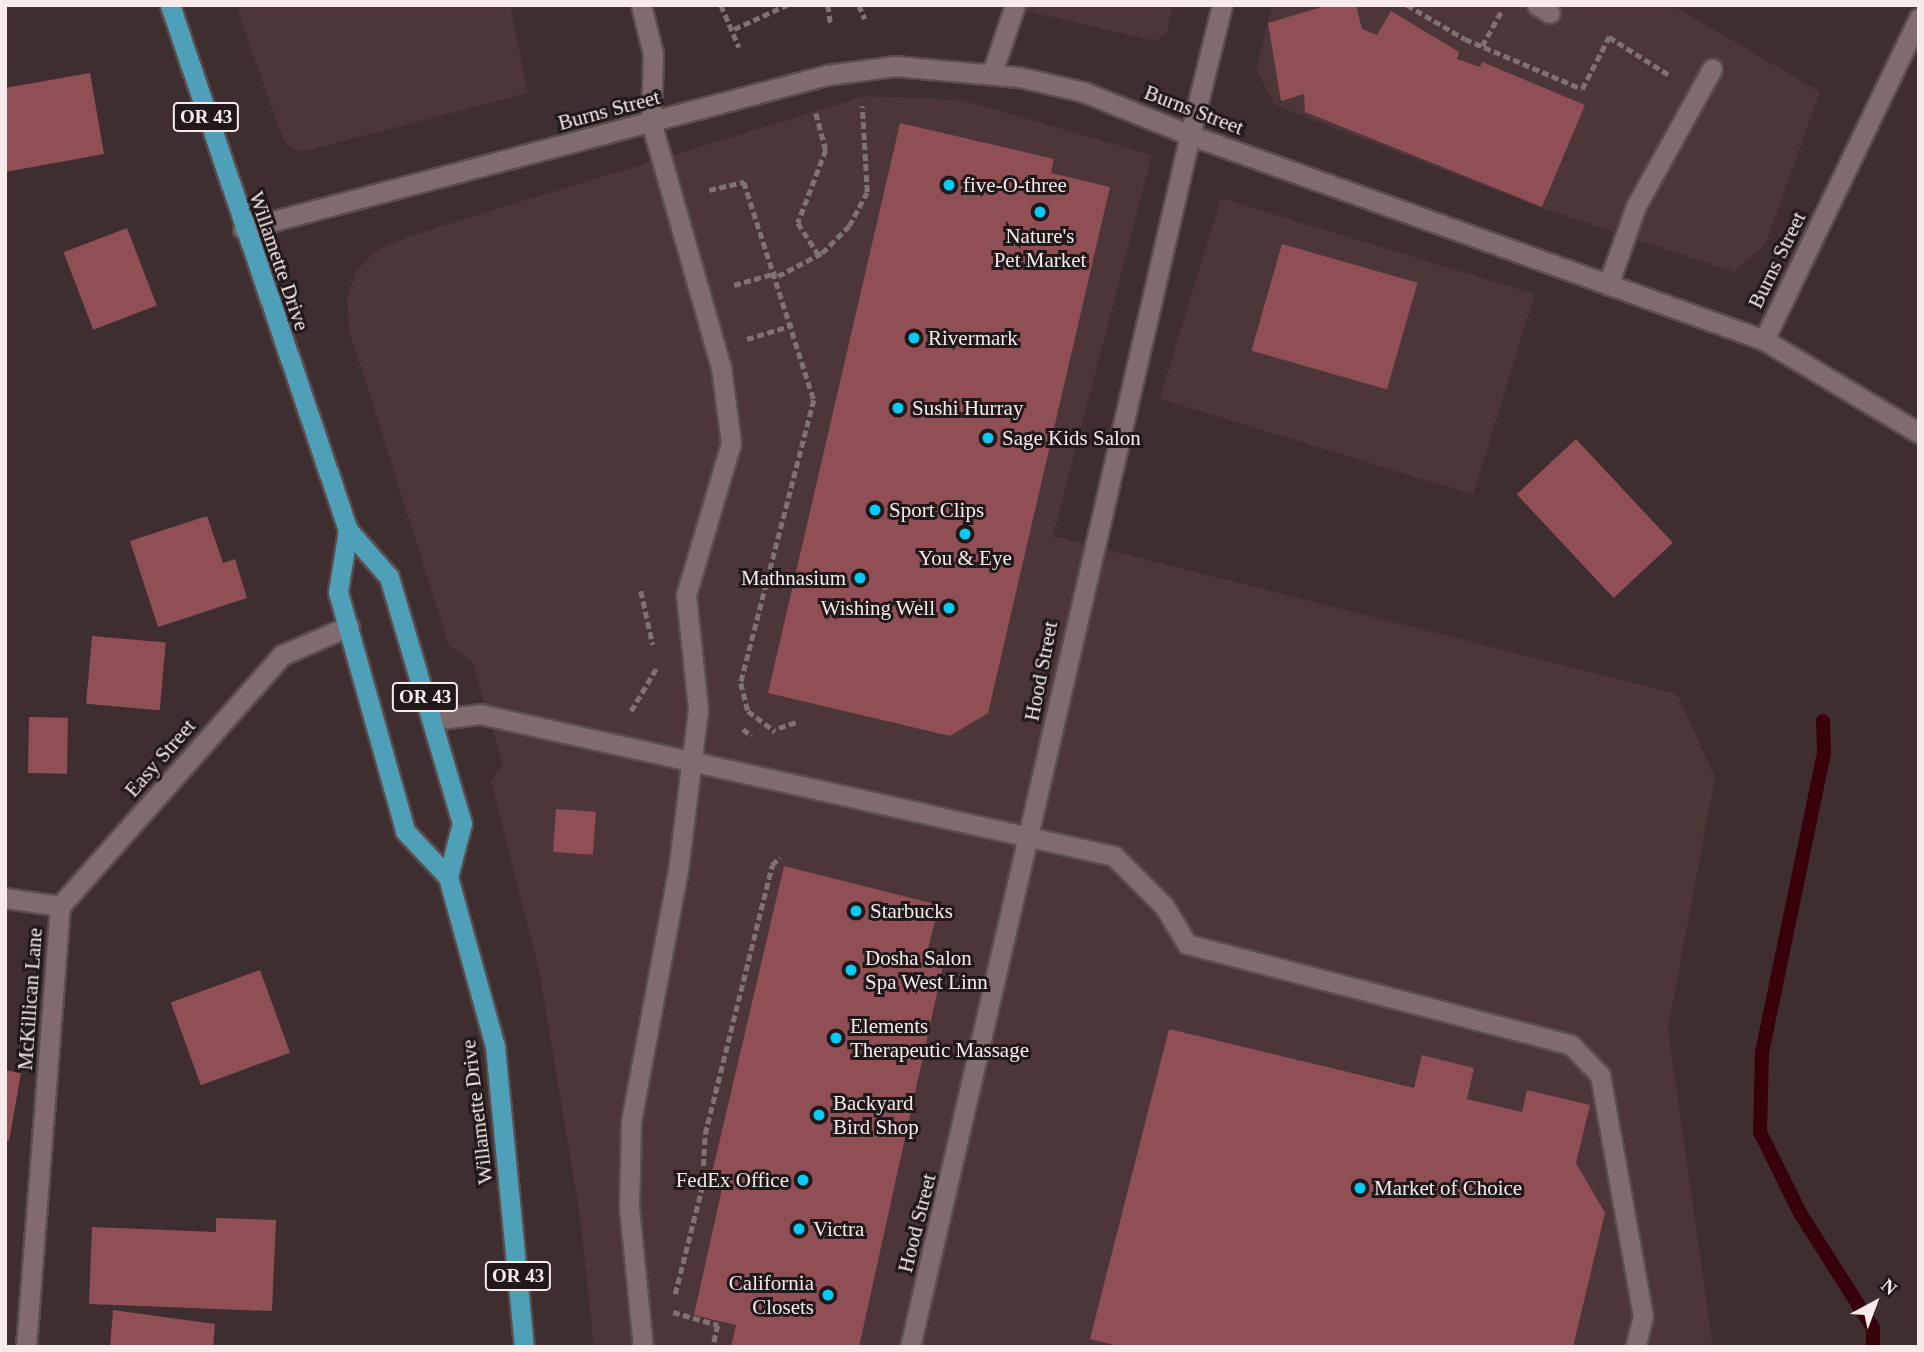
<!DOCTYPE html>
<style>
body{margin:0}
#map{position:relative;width:1924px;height:1352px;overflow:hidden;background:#3f2e2f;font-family:"Times New Roman",serif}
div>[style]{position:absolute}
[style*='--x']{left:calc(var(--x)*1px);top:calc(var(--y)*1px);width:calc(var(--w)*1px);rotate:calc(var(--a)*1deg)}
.built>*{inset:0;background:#4d3637;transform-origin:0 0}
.stream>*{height:14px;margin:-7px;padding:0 7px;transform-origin:7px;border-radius:7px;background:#37000b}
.building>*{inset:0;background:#8f4f54;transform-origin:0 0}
.path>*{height:4.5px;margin-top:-2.25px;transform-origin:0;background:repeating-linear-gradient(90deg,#817272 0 7px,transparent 0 10.5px)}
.roads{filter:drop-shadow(2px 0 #5b4d4e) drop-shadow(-2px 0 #5b4d4e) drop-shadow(0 2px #5b4d4e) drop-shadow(0 -2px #5b4d4e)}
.service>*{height:19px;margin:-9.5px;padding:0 9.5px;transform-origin:9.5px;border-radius:9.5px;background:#806c6d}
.minor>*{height:19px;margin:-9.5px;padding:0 9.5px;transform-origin:9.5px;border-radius:9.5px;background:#806c6d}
.tertiary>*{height:19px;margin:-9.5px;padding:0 9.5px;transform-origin:9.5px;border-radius:9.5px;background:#806c6d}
.primary>*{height:19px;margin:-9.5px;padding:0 9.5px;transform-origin:9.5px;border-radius:9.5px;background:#4ea0b9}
.dots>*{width:19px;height:19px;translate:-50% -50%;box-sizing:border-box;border:4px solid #201819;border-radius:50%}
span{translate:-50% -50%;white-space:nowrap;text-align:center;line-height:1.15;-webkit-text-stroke:6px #201819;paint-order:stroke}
.shield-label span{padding:2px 5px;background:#201819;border:2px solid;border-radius:5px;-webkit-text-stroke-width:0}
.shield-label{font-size:19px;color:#f6eaea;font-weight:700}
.street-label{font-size:21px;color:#f6eaea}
.poi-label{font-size:21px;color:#f6eaea}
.left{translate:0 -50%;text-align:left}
.right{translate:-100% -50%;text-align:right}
.frame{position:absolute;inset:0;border:7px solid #f6eaea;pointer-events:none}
.north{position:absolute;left:1840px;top:1268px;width:70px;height:70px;-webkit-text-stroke:5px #201819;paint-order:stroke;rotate:41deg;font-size:19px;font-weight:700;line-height:28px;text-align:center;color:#f6eaea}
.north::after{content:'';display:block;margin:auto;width:24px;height:32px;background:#f6eaea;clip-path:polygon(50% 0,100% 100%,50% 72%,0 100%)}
</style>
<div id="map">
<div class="built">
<div style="clip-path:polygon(236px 5px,510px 5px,528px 93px,301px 152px,287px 145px,277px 123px)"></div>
<div style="clip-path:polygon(1000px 5px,1173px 5px,1167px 32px,1156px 41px)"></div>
<div style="clip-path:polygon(1272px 5px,1672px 5px,1820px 92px,1766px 243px,1734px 272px,1542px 208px,1275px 105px,1256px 70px)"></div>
<div style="clip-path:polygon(865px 96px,962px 100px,1152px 155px,1053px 536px,1677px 694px,1715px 777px,1668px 1029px,1713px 1347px,594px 1347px,580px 1216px,539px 970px,491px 781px,503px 765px,472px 661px,449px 646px,349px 329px,347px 299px,356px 272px,374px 252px,409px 236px)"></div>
<div style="left:1221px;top:198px;width:328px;height:210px;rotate:17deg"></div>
</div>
<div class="stream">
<div style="--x:1823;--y:721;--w:32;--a:88"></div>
<div style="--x:1824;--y:753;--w:305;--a:101.7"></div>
<div style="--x:1762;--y:1052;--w:80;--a:91.4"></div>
<div style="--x:1760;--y:1132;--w:90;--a:63.7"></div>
<div style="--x:1800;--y:1213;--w:136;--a:57.6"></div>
<div style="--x:1873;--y:1328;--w:19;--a:90"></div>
</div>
<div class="building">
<div style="clip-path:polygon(1328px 5px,1356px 5px,1362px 29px,1377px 35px,1391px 11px,1459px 52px,1457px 59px,1480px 67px,1482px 62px,1585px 105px,1542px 207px,1305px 112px,1304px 94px,1281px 101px,1268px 23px)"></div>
<div style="clip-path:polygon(90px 73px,104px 154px,5px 172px,5px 88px)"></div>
<div style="clip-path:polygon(900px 123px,1054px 159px,1051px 173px,1110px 187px,988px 713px,950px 736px,768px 693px)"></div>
<div style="left:127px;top:228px;width:83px;height:68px;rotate:69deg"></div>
<div style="left:1282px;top:244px;width:141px;height:111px;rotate:16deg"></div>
<div style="left:1576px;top:439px;width:142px;height:81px;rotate:47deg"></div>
<div style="clip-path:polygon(207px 516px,223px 563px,235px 559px,247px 598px,158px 627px,130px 541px)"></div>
<div style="left:92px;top:636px;width:74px;height:68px;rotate:5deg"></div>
<div style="left:29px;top:717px;width:39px;height:56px;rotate:1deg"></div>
<div style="left:556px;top:809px;width:40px;height:43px;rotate:4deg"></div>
<div style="clip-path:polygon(784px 866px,939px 905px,927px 953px,945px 957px,859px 1347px,731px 1347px,736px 1325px,694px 1315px,723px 1184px,710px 1182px)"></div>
<div style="left:260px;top:970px;width:88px;height:95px;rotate:70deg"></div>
<div style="clip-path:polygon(1169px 1029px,1414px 1088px,1422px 1055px,1474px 1068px,1467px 1099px,1522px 1112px,1527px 1090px,1590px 1105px,1576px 1163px,1605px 1213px,1573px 1347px,1122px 1347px,1090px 1339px)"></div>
<div style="clip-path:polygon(5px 1070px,21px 1073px,9px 1141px,5px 1141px)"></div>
<div style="clip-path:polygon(216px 1218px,276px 1220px,272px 1311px,89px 1304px,92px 1227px,216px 1232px)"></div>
<div style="clip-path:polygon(113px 1310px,215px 1324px,213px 1347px,110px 1347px)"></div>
</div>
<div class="path">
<div style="--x:721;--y:5;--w:46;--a:66.8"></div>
<div style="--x:828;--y:5;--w:21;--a:82"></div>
<div style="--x:859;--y:5;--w:15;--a:67"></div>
<div style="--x:1407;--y:5;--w:67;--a:30.4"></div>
<div style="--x:1465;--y:39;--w:127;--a:23.1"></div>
<div style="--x:1582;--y:89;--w:59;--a:-62.6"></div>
<div style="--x:1609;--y:37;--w:71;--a:32.3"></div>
<div style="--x:734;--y:29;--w:58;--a:-24.4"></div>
<div style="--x:1482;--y:46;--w:41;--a:-60.9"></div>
<div style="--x:816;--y:113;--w:38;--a:75"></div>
<div style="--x:826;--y:150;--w:78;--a:111"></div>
<div style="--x:798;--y:223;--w:38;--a:57"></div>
<div style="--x:709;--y:190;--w:36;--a:-13"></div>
<div style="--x:744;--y:182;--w:229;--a:72.2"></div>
<div style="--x:814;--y:400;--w:292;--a:104.5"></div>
<div style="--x:741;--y:683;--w:29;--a:76"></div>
<div style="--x:748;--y:711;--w:34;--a:37"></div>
<div style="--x:778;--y:276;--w:50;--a:-27.6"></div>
<div style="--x:822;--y:253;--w:38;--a:-45"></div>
<div style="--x:849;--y:226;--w:38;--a:-62"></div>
<div style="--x:867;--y:192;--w:86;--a:-93.3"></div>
<div style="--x:734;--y:285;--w:44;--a:-15.9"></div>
<div style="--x:747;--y:339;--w:48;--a:-16.9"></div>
<div style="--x:641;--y:591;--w:55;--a:77.5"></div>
<div style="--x:631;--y:711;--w:51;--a:-59.4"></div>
<div style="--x:779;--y:728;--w:21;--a:-19"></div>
<div style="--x:743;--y:729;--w:11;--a:38"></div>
<div style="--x:675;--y:1294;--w:110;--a:-75.8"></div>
<div style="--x:702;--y:1187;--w:53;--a:-86.8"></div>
<div style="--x:705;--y:1134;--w:277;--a:-76"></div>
<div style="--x:772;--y:865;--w:11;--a:-45"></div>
<div style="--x:673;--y:1312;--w:47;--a:16.1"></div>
<div style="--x:718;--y:1325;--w:23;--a:103"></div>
</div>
<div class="roads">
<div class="service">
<div style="--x:641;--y:5;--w:50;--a:76.2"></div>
<div style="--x:653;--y:54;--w:68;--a:91.7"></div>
<div style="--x:651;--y:122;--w:255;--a:74.1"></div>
<div style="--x:721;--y:367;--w:77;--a:82.5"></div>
<div style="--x:731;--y:443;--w:159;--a:106.5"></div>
<div style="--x:686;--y:595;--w:116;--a:84"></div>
<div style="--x:698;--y:710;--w:161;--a:97.1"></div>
<div style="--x:678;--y:870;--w:256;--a:100.6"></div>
<div style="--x:631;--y:1122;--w:85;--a:91.3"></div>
<div style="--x:629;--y:1207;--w:141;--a:84.3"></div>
<div style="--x:1537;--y:5;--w:15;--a:32"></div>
<div style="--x:992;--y:73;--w:72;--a:-71.3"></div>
<div style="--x:1608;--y:285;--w:84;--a:-70.5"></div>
<div style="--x:1636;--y:206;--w:157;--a:-61"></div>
<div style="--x:432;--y:720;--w:48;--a:-7.1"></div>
<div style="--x:480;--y:714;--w:650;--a:12.62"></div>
<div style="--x:1114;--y:856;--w:71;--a:45"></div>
<div style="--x:1164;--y:906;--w:44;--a:58.8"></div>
<div style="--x:1187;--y:944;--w:397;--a:14.7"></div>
<div style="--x:1571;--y:1045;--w:42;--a:46"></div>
<div style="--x:1600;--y:1075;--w:245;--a:79.9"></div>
<div style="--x:1643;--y:1316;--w:32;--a:104"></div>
</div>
<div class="minor">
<div style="--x:1222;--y:5;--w:134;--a:103.8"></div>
<div style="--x:1190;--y:135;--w:610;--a:19.65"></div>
<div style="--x:1764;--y:340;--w:181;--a:31"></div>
<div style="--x:1764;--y:340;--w:357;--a:-64.3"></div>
<div style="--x:5;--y:898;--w:56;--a:8.3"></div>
<div style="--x:60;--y:906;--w:335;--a:-48.5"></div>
<div style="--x:282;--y:655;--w:73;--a:-23.4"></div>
<div style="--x:26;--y:1347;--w:442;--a:-85.6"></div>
</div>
<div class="tertiary">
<div style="--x:243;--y:229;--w:604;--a:-14.77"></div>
<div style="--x:827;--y:75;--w:69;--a:-7.5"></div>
<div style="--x:895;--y:66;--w:124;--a:5.1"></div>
<div style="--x:1019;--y:77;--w:67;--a:13"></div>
<div style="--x:1084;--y:92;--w:114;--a:22.1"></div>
<div style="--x:1190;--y:135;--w:1244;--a:103.01"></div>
</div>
<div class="primary">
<div style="--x:170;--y:5;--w:554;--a:71.27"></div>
<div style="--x:348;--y:530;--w:62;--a:48.9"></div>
<div style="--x:389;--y:577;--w:257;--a:73.5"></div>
<div style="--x:462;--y:823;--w:56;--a:104.5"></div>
<div style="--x:348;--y:530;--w:63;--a:99.2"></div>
<div style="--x:338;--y:592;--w:248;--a:74.3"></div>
<div style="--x:405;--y:831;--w:63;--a:46.9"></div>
<div style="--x:448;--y:877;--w:175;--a:74.5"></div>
<div style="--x:495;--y:1046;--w:302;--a:84.5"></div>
</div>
</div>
<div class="dots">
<div style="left:949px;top:185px;background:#05cbf9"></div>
<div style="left:1040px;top:212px;background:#05cbf9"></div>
<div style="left:914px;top:338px;background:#05cbf9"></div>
<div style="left:898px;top:408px;background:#05cbf9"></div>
<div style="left:988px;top:438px;background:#05cbf9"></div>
<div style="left:875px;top:510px;background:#05cbf9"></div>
<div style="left:965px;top:534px;background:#05cbf9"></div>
<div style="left:860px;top:578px;background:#05cbf9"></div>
<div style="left:949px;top:608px;background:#05cbf9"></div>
<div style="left:856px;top:911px;background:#05cbf9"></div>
<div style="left:851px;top:970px;background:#05cbf9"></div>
<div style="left:836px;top:1038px;background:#05cbf9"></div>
<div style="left:819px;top:1115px;background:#05cbf9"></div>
<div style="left:803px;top:1180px;background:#05cbf9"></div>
<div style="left:1360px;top:1188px;background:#05cbf9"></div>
<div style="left:799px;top:1229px;background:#05cbf9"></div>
<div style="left:828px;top:1295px;background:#05cbf9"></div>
</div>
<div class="shield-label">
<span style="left:206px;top:117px">OR 43</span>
<span style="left:425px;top:697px">OR 43</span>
<span style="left:518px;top:1276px">OR 43</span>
</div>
<div class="street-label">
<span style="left:609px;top:110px;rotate:-15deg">Burns Street</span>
<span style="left:1194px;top:110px;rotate:21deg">Burns Street</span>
<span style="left:1777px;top:260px;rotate:-64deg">Burns Street</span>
<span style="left:279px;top:261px;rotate:71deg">Willamette Drive</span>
<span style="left:1041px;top:671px;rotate:-79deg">Hood Street</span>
<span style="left:160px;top:758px;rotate:-49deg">Easy Street</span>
<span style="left:30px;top:999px;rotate:-86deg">McKillican Lane</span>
<span style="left:477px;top:1112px;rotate:-97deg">Willamette Drive</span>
<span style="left:917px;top:1223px;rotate:-76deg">Hood Street</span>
</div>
<div class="poi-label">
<span class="left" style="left:963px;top:185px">five-O-three</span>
<span style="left:1040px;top:248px">Nature's<br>Pet Market</span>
<span class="left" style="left:928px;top:338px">Rivermark</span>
<span class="left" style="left:912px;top:408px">Sushi Hurray</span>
<span class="left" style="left:1002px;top:438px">Sage Kids Salon</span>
<span class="left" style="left:889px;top:510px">Sport Clips</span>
<span style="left:965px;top:558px">You &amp; Eye</span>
<span class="right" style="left:846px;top:578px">Mathnasium</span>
<span class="right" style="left:935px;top:608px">Wishing Well</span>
<span class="left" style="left:870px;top:911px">Starbucks</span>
<span class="left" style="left:865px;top:970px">Dosha Salon<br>Spa West Linn</span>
<span class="left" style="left:850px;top:1038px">Elements<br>Therapeutic Massage</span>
<span class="left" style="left:833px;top:1115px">Backyard<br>Bird Shop</span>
<span class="right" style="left:789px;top:1180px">FedEx Office</span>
<span class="left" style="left:1374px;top:1188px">Market of Choice</span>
<span class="left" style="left:813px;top:1229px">Victra</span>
<span class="right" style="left:814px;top:1295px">California<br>Closets</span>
</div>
<div class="frame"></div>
<div class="north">N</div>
</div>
